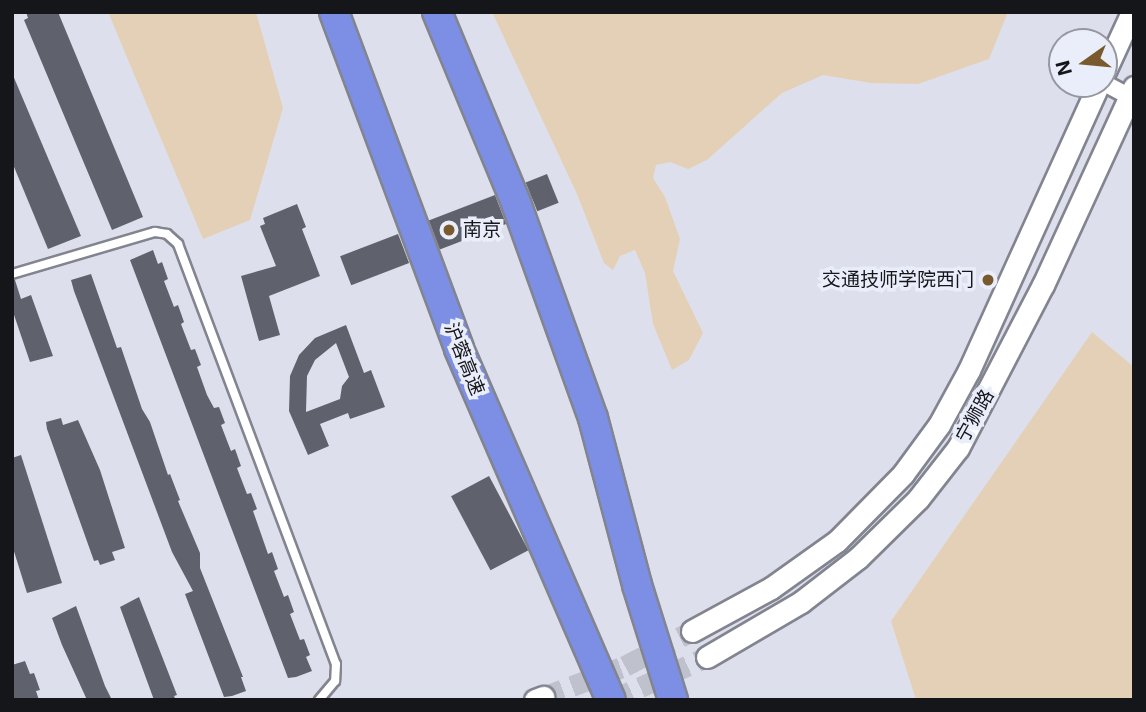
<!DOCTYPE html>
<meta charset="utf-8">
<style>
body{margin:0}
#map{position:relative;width:1146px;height:712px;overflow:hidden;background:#dde0ec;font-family:Inter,"Noto Sans SC",sans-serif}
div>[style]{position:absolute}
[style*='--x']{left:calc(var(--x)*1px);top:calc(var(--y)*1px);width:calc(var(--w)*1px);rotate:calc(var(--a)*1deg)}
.green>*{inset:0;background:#e4d0b7}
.building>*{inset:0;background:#5f626d;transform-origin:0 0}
.secondary-tunnel>*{height:21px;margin-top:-10.5px;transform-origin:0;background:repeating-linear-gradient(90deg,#bfc2cc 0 21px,transparent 0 31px)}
.roads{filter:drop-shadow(2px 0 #828590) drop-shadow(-2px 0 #828590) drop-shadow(0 2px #828590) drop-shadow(0 -2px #828590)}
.service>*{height:8px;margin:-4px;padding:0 4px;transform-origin:4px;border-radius:4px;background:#fff}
.minor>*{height:16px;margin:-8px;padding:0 8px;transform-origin:8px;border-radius:8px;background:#fff}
.secondary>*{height:21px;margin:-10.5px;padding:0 10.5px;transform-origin:10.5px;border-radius:10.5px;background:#fff}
.motorway>*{height:28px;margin:-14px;padding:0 14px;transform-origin:14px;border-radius:14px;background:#7c8fe4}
.dots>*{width:19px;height:19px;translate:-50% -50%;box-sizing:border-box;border:4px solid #eaeefa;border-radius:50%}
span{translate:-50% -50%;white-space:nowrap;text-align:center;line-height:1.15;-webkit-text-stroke:7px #eaeefa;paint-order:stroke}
.poi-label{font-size:19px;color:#15161a}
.left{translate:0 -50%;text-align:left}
.right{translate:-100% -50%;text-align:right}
.street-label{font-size:19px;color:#15161a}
.frame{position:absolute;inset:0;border:14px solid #15161a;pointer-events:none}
.north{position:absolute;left:1048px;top:28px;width:70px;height:70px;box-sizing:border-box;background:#eaeefa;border:2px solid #9598a0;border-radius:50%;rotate:255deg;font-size:19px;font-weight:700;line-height:28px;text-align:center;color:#15161a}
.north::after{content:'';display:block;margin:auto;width:24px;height:32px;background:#795a2f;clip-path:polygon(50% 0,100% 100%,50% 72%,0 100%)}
</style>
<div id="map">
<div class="green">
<div style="clip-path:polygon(108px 12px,256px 12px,283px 108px,250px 220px,203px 239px)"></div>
<div style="clip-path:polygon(492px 12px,1008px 12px,989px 59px,918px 84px,871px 83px,823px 75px,782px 93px,707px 160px,688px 169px,670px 162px,656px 165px,653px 178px,665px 197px,680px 239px,673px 271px,703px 333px,689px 360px,672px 370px,653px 324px,645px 273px,635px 250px,620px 256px,613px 270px,604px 263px,577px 194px)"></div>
<div style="clip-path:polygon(1092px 332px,1134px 367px,1134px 700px,916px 700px,891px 621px)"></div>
</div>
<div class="building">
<div style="clip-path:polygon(26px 12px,58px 12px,143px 217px,112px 230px,24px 20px,28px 18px)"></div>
<div style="clip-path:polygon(12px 73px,81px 236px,48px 249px,12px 162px)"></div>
<div style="left:547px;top:174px;width:31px;height:23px;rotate:68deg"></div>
<div style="left:495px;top:195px;width:31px;height:71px;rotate:69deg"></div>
<div style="clip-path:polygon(297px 204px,306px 227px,302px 229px,320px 276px,269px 296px,280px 335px,259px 341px,241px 276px,276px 266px,260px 226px,265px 224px,263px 218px)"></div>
<div style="left:398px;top:234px;width:31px;height:62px;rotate:69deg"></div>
<div style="clip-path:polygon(153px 250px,158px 264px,162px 262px,168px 279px,164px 281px,174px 307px,178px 305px,184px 322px,181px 324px,191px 350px,195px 349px,201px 365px,197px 367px,207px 395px,214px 408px,219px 407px,225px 423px,221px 425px,231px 451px,235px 449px,241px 466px,237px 468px,247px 494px,251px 493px,257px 509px,253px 511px,268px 554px,272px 552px,278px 569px,274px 571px,284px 597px,288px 595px,294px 612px,290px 614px,300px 640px,304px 639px,310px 655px,306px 657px,312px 671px,296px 677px,288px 678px,130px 260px)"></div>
<div style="clip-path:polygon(91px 274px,117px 348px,121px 347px,142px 409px,150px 422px,168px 475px,170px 474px,180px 500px,178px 501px,200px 553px,200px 568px,243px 677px,241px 677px,246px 691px,232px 696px,224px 697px,185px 594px,193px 591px,172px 552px,74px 291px,71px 280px)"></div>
<div style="clip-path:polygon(12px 280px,15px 280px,21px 299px,31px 295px,53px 356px,30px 362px,12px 309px)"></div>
<div style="clip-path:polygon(evenodd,346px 325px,364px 373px,371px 370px,385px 407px,350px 419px,348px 413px,320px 424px,329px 446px,308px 455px,289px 411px,290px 376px,299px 355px,315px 338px,346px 325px,336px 343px,349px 377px,342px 386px,340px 399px,306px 412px,307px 376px,315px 360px,336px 343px)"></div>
<div style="clip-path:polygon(61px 418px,63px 425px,78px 420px,100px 470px,125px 548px,112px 552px,115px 560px,100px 565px,98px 560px,94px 561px,47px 429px,46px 422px)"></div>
<div style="clip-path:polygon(21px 455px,62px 583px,27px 593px,12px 545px,12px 458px)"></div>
<div style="left:489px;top:476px;width:84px;height:43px;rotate:62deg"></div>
<div style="clip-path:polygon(139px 597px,177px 695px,174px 696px,176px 700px,154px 700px,120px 607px)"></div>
<div style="clip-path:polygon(76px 606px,105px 686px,112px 700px,87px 700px,62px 645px,52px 618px)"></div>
<div style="clip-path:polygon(25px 661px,30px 674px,34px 673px,40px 690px,36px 691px,39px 700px,12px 700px,12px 665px)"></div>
</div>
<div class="secondary-tunnel">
<div style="--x:543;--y:697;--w:88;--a:-20.7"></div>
<div style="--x:625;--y:666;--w:76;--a:-27.6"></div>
<div style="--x:612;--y:700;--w:104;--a:-24.4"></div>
</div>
<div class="roads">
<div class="service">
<div style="--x:12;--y:274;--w:149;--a:-16.4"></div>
<div style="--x:155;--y:232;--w:12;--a:9"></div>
<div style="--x:167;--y:234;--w:15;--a:42"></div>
<div style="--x:178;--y:244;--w:449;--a:69.4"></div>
<div style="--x:336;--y:664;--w:17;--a:93"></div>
<div style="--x:335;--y:681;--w:25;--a:130"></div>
</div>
<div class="minor">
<div style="--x:1104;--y:83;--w:34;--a:28"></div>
</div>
<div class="secondary">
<div style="--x:1104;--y:73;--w:67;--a:-65.3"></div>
<div style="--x:692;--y:631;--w:90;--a:-28.6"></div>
<div style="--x:771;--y:588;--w:81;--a:-35.5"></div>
<div style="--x:837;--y:541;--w:94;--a:-45.4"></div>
<div style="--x:903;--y:474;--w:61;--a:-53.7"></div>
<div style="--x:939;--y:425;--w:63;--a:-61.4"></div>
<div style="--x:969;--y:370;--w:314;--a:-65.6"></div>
<div style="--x:707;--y:657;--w:109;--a:-30.3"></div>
<div style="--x:801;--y:602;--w:72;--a:-37.7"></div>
<div style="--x:858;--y:558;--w:84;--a:-44.5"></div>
<div style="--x:918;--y:499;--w:65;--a:-51.9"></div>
<div style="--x:958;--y:448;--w:184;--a:-62.5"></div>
<div style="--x:1043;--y:285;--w:218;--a:-65.3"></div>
<div style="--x:535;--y:700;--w:9;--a:-21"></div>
</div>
<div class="motorway">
<div style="--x:334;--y:12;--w:359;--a:69.6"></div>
<div style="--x:459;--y:349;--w:382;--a:66.6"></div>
<div style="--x:437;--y:12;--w:207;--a:67.5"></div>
<div style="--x:516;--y:203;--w:228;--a:70.3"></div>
<div style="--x:593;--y:418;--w:173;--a:75.2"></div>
<div style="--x:637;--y:585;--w:121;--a:72.6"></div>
</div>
</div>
<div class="dots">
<div style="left:449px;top:230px;background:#795a2f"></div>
<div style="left:988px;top:280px;background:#795a2f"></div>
</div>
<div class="poi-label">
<span class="left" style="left:463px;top:230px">南京</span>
<span class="right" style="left:974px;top:280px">交通技师学院西门</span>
</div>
<div class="street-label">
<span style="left:464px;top:359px;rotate:68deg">沪蓉高速</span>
<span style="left:975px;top:416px;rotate:-61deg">宁狮路</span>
</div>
<div class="frame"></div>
<div class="north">N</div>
</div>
